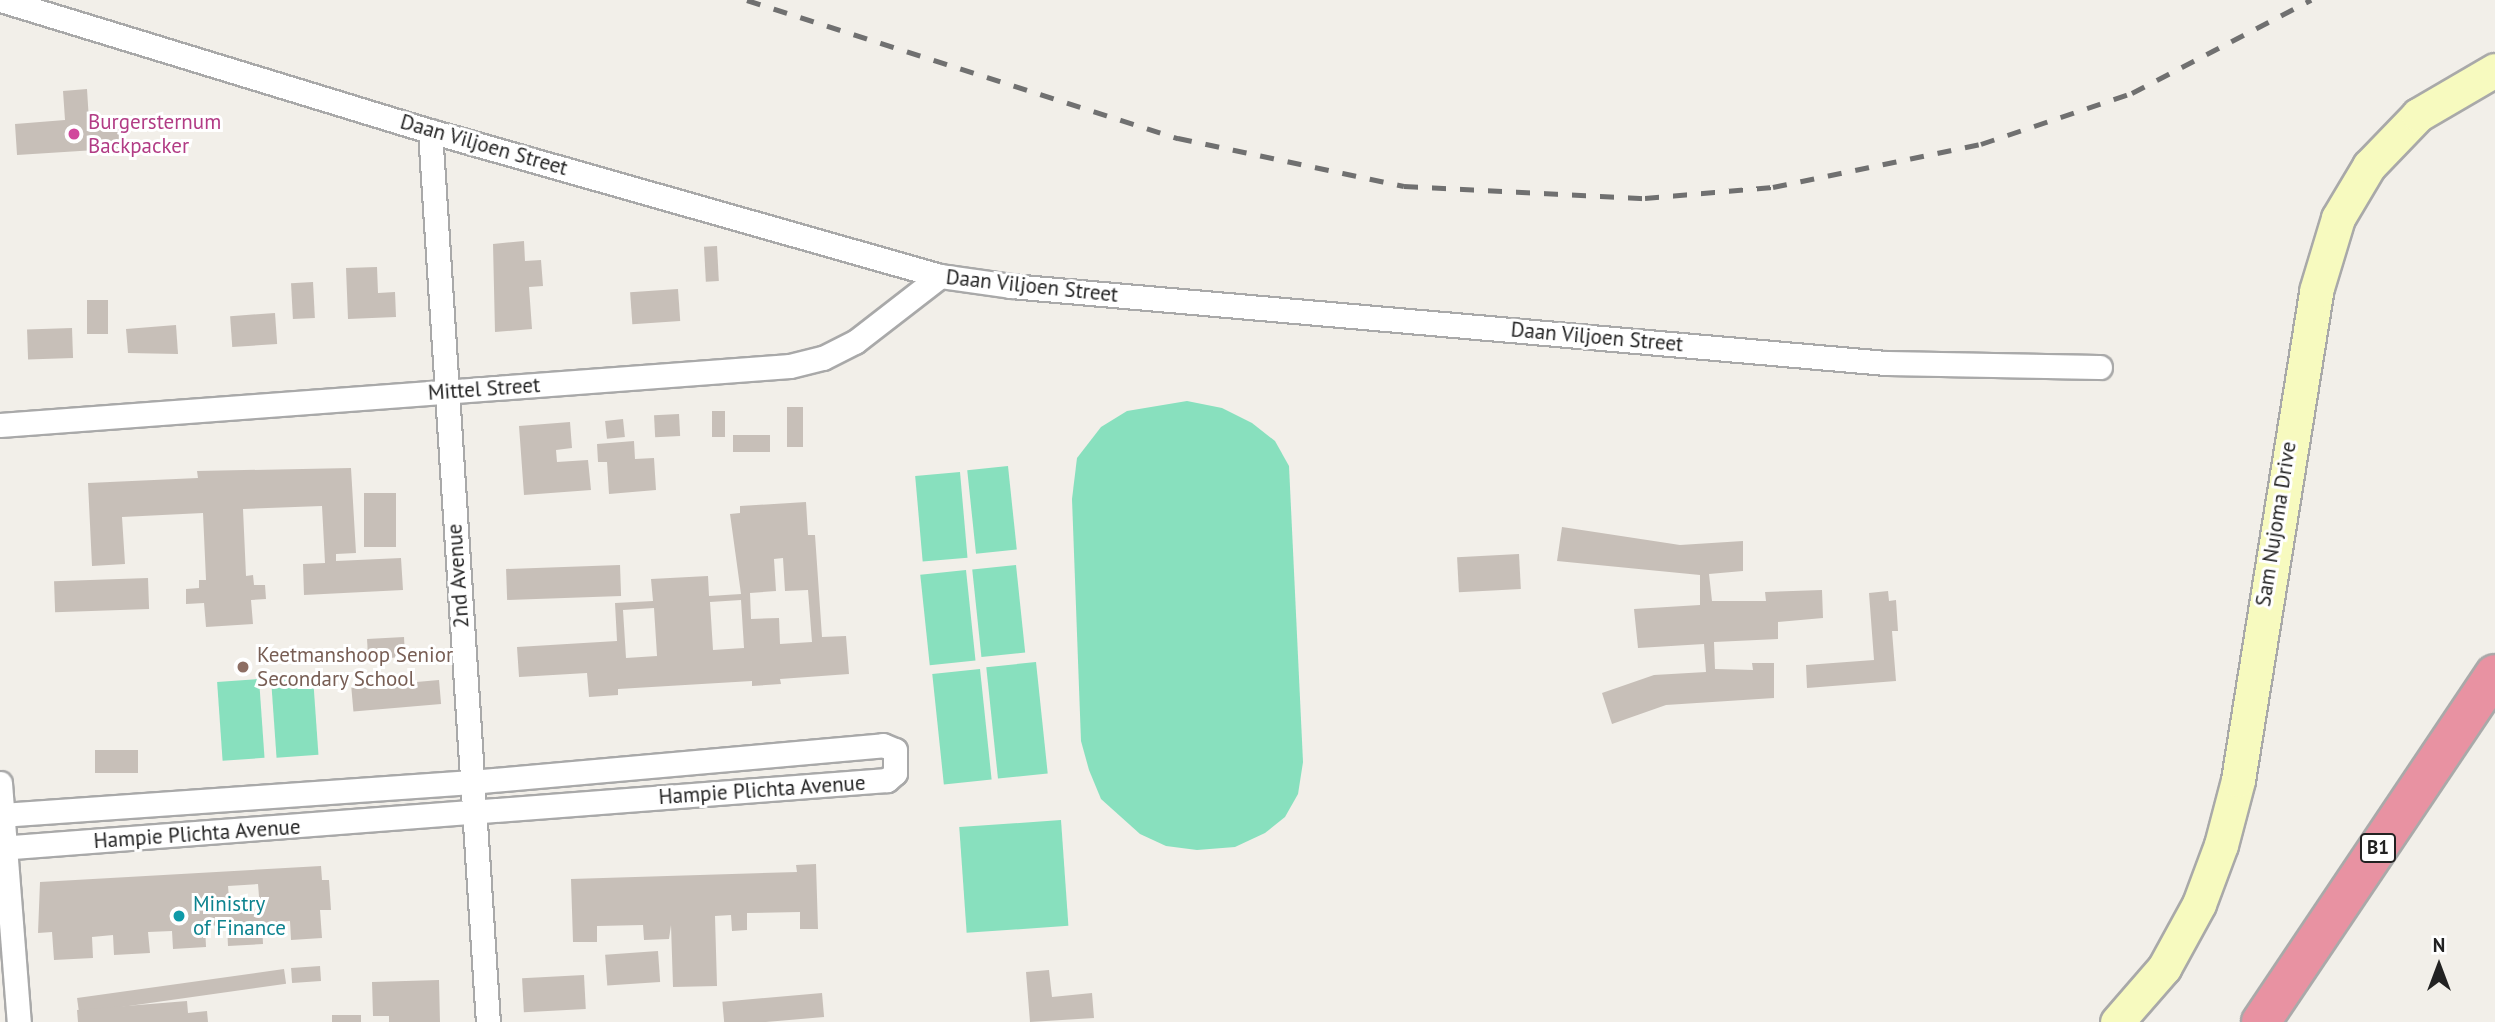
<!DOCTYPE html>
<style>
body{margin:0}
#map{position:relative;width:2495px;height:1022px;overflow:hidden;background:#f2efe9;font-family:"PT Sans",sans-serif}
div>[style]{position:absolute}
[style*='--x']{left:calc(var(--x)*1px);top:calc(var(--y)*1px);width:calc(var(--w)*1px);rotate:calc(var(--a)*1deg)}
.pitch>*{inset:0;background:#88e0be;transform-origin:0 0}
.building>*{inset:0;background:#c7bfb8;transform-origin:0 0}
.roads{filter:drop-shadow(2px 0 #a9a9a9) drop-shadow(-2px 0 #a9a9a9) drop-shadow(0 2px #a9a9a9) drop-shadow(0 -2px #a9a9a9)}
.street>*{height:23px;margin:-11.5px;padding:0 11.5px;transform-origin:11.5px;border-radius:11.5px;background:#fff}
.secondary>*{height:33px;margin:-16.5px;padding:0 16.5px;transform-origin:16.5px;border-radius:16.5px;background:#f7fabf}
.highway>*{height:38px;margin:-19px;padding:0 19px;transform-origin:19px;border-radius:19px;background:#e892a2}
.rail>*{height:5px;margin-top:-2.5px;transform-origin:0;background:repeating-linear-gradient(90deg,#707070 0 14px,transparent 0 28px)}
.dots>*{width:19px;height:19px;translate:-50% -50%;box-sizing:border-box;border:4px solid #fff;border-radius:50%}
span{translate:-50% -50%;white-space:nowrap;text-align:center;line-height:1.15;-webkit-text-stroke:6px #fff;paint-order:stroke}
.shield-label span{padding:2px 5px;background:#fff;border:2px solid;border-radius:5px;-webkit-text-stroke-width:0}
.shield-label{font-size:19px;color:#222;font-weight:700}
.hotel-label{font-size:21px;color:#b23c85}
.left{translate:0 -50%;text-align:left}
.street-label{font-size:21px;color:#222}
.education-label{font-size:21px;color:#785e54}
.culture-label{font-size:21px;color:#0d838f}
.north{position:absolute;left:2404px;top:931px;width:70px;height:70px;-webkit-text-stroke:5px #fff;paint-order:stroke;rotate:0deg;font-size:19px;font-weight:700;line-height:28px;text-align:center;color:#222}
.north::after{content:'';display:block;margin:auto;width:24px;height:32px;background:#222;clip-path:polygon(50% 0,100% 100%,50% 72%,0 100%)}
</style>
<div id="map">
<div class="pitch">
<div style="clip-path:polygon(1187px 401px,1222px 408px,1252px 423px,1275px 441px,1289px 466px,1303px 762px,1298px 794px,1285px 817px,1265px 833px,1235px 847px,1197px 850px,1166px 846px,1140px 834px,1101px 799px,1089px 770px,1081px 741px,1072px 499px,1077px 458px,1101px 427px,1127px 411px)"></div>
<div style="left:1008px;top:466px;width:84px;height:41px;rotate:84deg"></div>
<div style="left:960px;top:472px;width:86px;height:45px;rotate:85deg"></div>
<div style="left:1016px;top:565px;width:88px;height:44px;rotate:84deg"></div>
<div style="left:966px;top:570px;width:91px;height:46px;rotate:84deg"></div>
<div style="left:1036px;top:662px;width:112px;height:50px;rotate:84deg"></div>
<div style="left:980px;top:669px;width:111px;height:48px;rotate:84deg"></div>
<div style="left:313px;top:677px;width:78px;height:42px;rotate:86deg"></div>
<div style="left:259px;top:679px;width:79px;height:42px;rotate:86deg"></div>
<div style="left:1061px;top:820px;width:106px;height:102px;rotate:86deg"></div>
</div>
<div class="building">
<div style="clip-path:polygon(87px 89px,89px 121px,125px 119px,127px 148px,17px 155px,15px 124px,65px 120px,63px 91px)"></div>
<div style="clip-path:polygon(524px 241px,525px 261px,541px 260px,543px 286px,529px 287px,532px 329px,495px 332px,493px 244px)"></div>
<div style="left:717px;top:246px;width:35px;height:13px;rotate:87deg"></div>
<div style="clip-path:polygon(377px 267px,378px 293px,395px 292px,396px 317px,348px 319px,346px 268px)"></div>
<div style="left:313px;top:282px;width:36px;height:22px;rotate:87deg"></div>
<div style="left:678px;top:289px;width:32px;height:48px;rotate:86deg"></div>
<div style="left:87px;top:300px;width:21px;height:34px"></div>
<div style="left:275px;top:313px;width:31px;height:45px;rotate:86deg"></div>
<div style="clip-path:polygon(176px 325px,178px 354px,128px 353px,126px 329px)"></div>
<div style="left:72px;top:328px;width:30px;height:45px;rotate:88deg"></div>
<div style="left:803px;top:407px;width:40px;height:16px;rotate:90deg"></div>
<div style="left:712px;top:411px;width:13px;height:26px"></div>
<div style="left:679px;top:414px;width:22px;height:25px;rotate:87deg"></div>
<div style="left:623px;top:419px;width:18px;height:18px;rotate:84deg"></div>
<div style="clip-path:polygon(570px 422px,572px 448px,556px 450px,557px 462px,588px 460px,591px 490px,524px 495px,519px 426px)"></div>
<div style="left:733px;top:435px;width:37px;height:17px"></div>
<div style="clip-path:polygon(634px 441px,635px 459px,654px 458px,656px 490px,609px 494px,607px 462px,598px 462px,597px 444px)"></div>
<div style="clip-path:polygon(351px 468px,356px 553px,336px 554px,336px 561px,401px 558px,403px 590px,304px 595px,303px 564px,325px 563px,322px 506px,243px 509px,246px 576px,253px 575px,254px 585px,265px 585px,266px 599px,251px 600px,253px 624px,206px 627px,204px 603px,186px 604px,186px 589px,199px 588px,199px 580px,206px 580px,203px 513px,122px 517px,125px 564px,92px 566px,88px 483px,198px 478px,197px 471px)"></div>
<div style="left:364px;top:493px;width:32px;height:54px"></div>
<div style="clip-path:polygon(evenodd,806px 502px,808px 535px,815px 535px,822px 637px,846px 636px,849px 674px,780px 679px,781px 684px,752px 686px,752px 681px,618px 689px,618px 695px,589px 697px,587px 673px,519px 677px,517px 647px,617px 641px,615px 603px,653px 601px,651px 579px,708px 576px,709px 596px,741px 594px,730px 514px,740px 513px,740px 506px,806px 502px,783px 558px,785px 591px,808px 590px,812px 642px,780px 644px,779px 618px,751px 619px,750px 593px,776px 591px,774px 559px,783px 558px,806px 502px,741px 600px,744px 648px,713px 650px,710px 602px,741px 600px,806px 502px,654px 608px,657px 656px,626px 658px,623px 610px,654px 608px)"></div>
<div style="clip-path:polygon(1562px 527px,1680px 545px,1743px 541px,1743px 571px,1709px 574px,1712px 601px,1766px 601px,1765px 592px,1822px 590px,1823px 618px,1778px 622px,1778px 639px,1714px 642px,1715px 669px,1753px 670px,1752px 663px,1774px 663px,1774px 698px,1666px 705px,1612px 724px,1602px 693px,1654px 675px,1706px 672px,1704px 644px,1638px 648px,1634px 609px,1700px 605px,1700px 575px,1557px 561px)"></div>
<div style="left:1519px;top:554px;width:35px;height:62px;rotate:87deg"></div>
<div style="left:620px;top:565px;width:31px;height:114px;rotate:88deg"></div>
<div style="left:148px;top:578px;width:31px;height:94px;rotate:88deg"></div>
<div style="clip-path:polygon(1888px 591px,1889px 601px,1896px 600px,1898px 631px,1892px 631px,1896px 681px,1807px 688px,1806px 665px,1874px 660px,1869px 593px)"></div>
<div style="left:404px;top:637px;width:20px;height:37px;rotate:87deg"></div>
<div style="left:439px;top:680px;width:24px;height:88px;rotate:85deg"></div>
<div style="left:95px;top:750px;width:43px;height:23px"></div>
<div style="clip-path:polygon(816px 864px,818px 929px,800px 929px,800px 912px,747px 913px,747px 930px,732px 931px,731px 915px,715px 916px,717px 986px,673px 987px,671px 925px,669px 939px,644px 940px,643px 925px,597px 926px,597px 942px,573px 942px,571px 879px,797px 872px,796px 865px)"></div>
<div style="clip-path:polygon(evenodd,321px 866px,322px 880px,329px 880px,331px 910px,320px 910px,322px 938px,291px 940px,290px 921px,262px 923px,263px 944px,228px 946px,227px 925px,205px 926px,206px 947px,173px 949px,172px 931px,148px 932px,150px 953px,114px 955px,113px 935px,92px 937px,93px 958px,54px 960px,52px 932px,38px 933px,40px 882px,321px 866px,258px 884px,260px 909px,230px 911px,228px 886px,258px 884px)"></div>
<div style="left:658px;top:951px;width:31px;height:53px;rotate:86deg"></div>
<div style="left:320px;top:966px;width:15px;height:29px;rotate:86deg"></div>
<div style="left:284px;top:969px;width:15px;height:209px;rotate:82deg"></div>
<div style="clip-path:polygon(1049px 970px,1052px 997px,1092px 993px,1094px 1018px,1030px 1022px,1026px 972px)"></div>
<div style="left:584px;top:975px;width:34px;height:62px;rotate:87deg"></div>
<div style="clip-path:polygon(439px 980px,440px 1022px,389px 1022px,389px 1016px,373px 1016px,372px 982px)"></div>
<div style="left:822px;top:993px;width:24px;height:100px;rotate:85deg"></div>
<div style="clip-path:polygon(187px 1001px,188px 1013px,207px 1011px,208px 1022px,78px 1022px,77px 1010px)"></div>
<div style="left:332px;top:1015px;width:29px;height:7px"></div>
</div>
<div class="roads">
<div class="street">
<div style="--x:1;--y:0;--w:449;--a:17"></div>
<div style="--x:430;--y:131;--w:530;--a:15.87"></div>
<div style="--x:940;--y:276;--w:72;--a:8"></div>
<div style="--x:1011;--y:286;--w:878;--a:5.03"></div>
<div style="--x:1886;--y:363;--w:214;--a:1.1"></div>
<div style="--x:430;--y:131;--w:893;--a:86.28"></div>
<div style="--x:0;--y:425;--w:792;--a:-4.27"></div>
<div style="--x:790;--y:366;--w:34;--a:-14"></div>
<div style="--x:823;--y:358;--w:36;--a:-27"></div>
<div style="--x:855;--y:342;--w:108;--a:-37.8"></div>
<div style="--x:0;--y:783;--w:240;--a:85.5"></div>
<div style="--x:0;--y:815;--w:472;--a:-4"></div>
<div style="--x:471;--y:782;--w:414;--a:-5.1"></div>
<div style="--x:883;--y:745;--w:13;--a:23"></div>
<div style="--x:895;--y:750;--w:23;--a:90"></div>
<div style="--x:895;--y:773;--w:11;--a:139"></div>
<div style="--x:887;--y:780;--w:890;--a:175.62"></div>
</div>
<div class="secondary">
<div style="--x:2117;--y:1022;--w:72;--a:-49"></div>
<div style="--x:2164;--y:968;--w:73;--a:-61.3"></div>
<div style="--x:2199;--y:904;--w:63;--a:-69.6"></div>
<div style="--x:2221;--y:845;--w:67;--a:-75.3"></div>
<div style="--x:2238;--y:780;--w:495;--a:-80.9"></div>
<div style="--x:2316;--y:291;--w:76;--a:-73.2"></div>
<div style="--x:2338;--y:218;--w:61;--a:-59.2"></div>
<div style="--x:2369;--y:166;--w:71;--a:-46.1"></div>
<div style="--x:2418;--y:115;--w:89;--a:-30.3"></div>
</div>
<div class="highway">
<div style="--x:2261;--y:1022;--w:419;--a:-56.1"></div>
</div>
</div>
<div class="rail">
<div style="--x:747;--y:0;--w:453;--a:17.8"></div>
<div style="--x:1178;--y:138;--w:231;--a:12"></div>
<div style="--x:1404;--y:186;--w:241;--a:2.9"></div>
<div style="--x:1645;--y:198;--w:128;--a:-4.9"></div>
<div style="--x:1773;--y:187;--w:212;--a:-11.7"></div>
<div style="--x:1981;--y:144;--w:159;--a:-18.7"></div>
<div style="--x:2132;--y:93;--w:202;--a:-27.5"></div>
</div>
<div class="dots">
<div style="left:74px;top:134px;background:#d1479c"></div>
<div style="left:243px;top:667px;background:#8d6e63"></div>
<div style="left:179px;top:916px;background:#0f9aa8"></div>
</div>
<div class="shield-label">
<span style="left:2378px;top:848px">B1</span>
</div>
<div class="hotel-label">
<span class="left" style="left:88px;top:134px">Burgersternum<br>Backpacker</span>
</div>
<div class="street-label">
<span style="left:484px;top:145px;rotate:16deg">Daan Viljoen Street</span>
<span style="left:1032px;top:286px;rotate:6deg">Daan Viljoen Street</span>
<span style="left:1597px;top:337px;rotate:5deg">Daan Viljoen Street</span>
<span style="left:484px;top:389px;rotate:-4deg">Mittel Street</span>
<span style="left:2276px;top:524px;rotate:-81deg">Sam Nujoma Drive</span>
<span style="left:458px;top:576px;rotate:-94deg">2nd Avenue</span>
<span style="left:762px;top:790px;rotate:-4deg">Hampie Plichta Avenue</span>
<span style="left:197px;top:834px;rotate:-4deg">Hampie Plichta Avenue</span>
</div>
<div class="education-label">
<span class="left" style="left:257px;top:667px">Keetmanshoop Senior<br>Secondary School</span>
</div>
<div class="culture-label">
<span class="left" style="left:193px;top:916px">Ministry<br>of Finance</span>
</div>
<div class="north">N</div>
</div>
